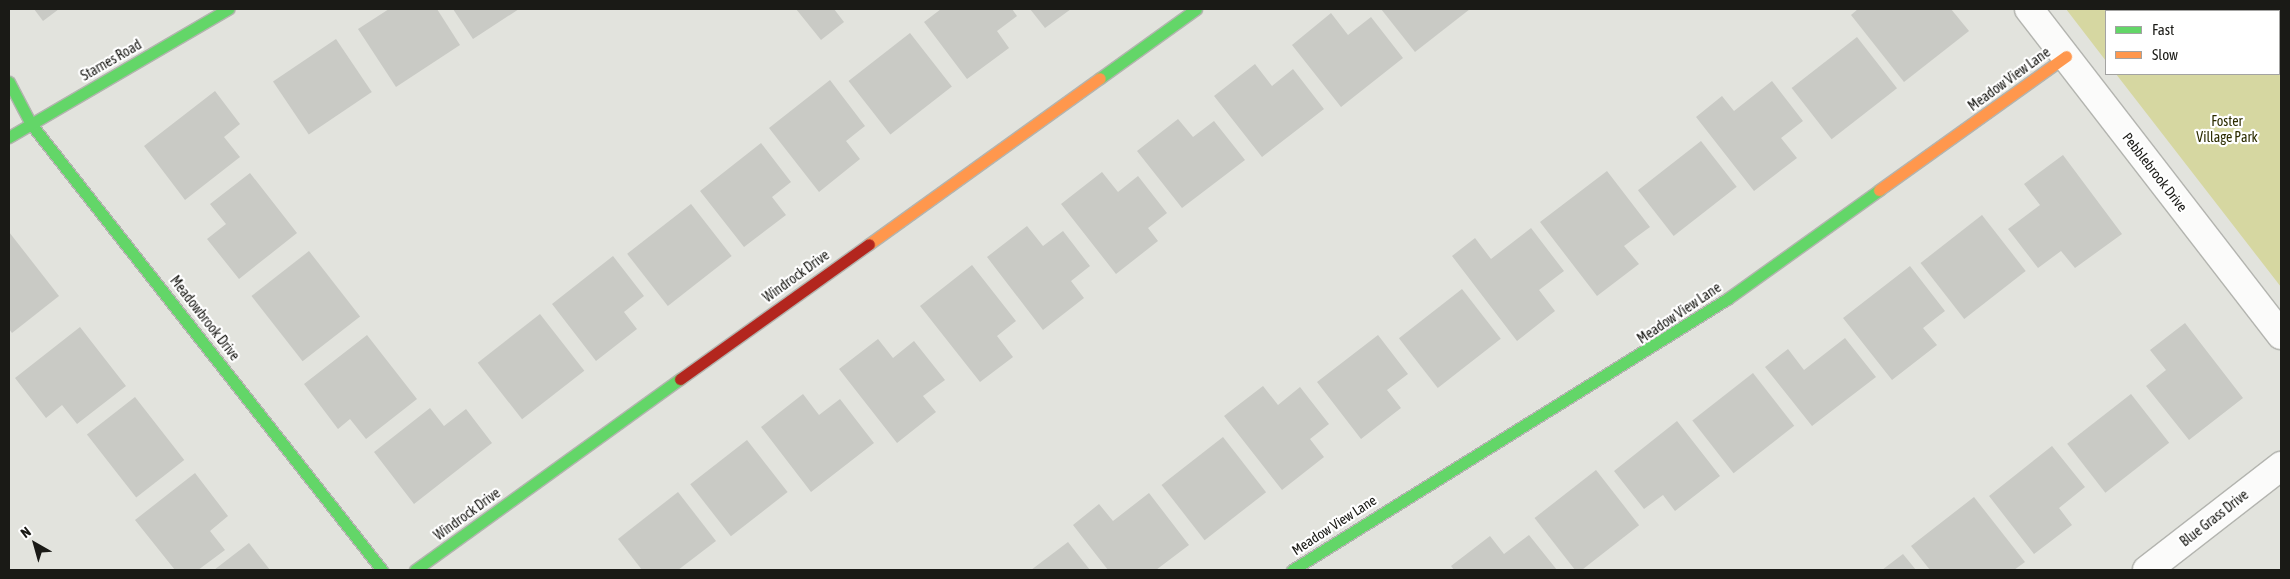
<!DOCTYPE html>
<style>
body{margin:0}
#map{position:relative;width:2290px;height:579px;overflow:hidden;background:#e2e3dd;font-family:"Asap Condensed",sans-serif}
div>[style]{position:absolute}
[style*='--x']{left:calc(var(--x)*1px);top:calc(var(--y)*1px);width:calc(var(--w)*1px);rotate:calc(var(--a)*1deg)}
.green>*{inset:0;background:#d6d7a1}
.building>*{inset:0;background:#c9cac5;transform-origin:0 0}
.roads{filter:drop-shadow(1px 0 #b3b4af) drop-shadow(-1px 0 #b3b4af) drop-shadow(0 1px #b3b4af) drop-shadow(0 -1px #b3b4af)}
.street>*{height:28px;margin:-14px;padding:0 14px;transform-origin:14px;border-radius:14px;background:#fbfbfa}
.fast>*{height:11px;margin:-5.5px;padding:0 5.5px;transform-origin:5.5px;border-radius:5.5px;background:#63d668}
.slow>*{height:11px;margin:-5.5px;padding:0 5.5px;transform-origin:5.5px;border-radius:5.5px;background:#ff974d}
.jam>*{height:11px;margin:-5.5px;padding:0 5.5px;transform-origin:5.5px;border-radius:5.5px;background:#b3261e}
span{translate:-50% -50%;white-space:nowrap;text-align:center;line-height:1.15;-webkit-text-stroke:4.5px #fff;paint-order:stroke}
.street-label{font-size:14px;color:#1a1a16}
.park-label{font-size:14px;color:#2c2c00}
.frame{position:absolute;inset:0;border:10px solid #1a1a16;pointer-events:none}
.legend{position:absolute;left:2105px;top:10px;width:175px;height:65px;box-sizing:border-box;background:#fff;border:1px solid #a3a3a2;margin:0;padding:6px 9px;list-style:none;font-size:15px;color:#1a1a16}
.legend li{display:flex;align-items:center;gap:10px;height:25px}
.legend b{width:25px;border:1px solid #a3a3a2}
.north{position:absolute;left:10px;top:519px;width:50px;height:50px;-webkit-text-stroke:4px #fff;paint-order:stroke;rotate:322deg;font-size:14px;font-weight:700;line-height:20px;text-align:center;color:#1a1a16}
.north::after{content:'';display:block;margin:auto;width:18px;height:22px;background:#1a1a16;clip-path:polygon(50% 0,100% 100%,50% 72%,0 100%)}
</style>
<div id="map">
<div class="green">
<div style="clip-path:polygon(2066px 9px,2281px 9px,2281px 287px,2116px 74px,2279px 74px,2279px 11px,2106px 11px,2106px 61px)"></div>
</div>
<div class="building">
<div style="clip-path:polygon(34px 9px,59px 9px,43px 21px)"></div>
<div style="clip-path:polygon(389px 9px,437px 9px,460px 45px,396px 87px,358px 29px)"></div>
<div style="clip-path:polygon(453px 9px,519px 9px,473px 39px)"></div>
<div style="clip-path:polygon(796px 9px,834px 9px,844px 22px,821px 40px)"></div>
<div style="clip-path:polygon(941px 9px,1012px 9px,1017px 16px,997px 31px,1009px 48px,967px 79px,924px 22px)"></div>
<div style="clip-path:polygon(1030px 9px,1071px 9px,1045px 28px)"></div>
<div style="clip-path:polygon(1381px 9px,1470px 9px,1415px 52px)"></div>
<div style="clip-path:polygon(1858px 9px,1951px 9px,1969px 31px,1904px 82px,1851px 15px)"></div>
<div style="clip-path:polygon(2250px 9px,2273px 9px,2275px 11px,2247px 11px)"></div>
<div style="clip-path:polygon(1331px 13px,1348px 35px,1371px 17px,1403px 58px,1341px 107px,1292px 45px)"></div>
<div style="clip-path:polygon(2279px 16px,2281px 20px,2279px 46px)"></div>
<div style="left:910px;top:33px;width:68px;height:78px;rotate:52deg"></div>
<div style="left:1857px;top:37px;width:65px;height:83px;rotate:52deg"></div>
<div style="left:336px;top:39px;width:64px;height:76px;rotate:56deg"></div>
<div style="clip-path:polygon(1255px 64px,1272px 86px,1293px 69px,1324px 109px,1262px 157px,1214px 96px)"></div>
<div style="clip-path:polygon(830px 80px,865px 126px,846px 141px,860px 159px,819px 192px,769px 128px)"></div>
<div style="clip-path:polygon(1772px 81px,1803px 121px,1781px 138px,1797px 158px,1754px 191px,1696px 117px,1722px 96px,1734px 111px)"></div>
<div style="clip-path:polygon(215px 91px,240px 124px,224px 137px,240px 157px,185px 200px,144px 146px)"></div>
<div style="clip-path:polygon(1178px 119px,1193px 137px,1214px 121px,1245px 160px,1182px 208px,1137px 151px)"></div>
<div style="left:1701px;top:141px;width:58px;height:80px;rotate:52deg"></div>
<div style="clip-path:polygon(761px 143px,791px 182px,772px 197px,786px 215px,744px 247px,700px 191px)"></div>
<div style="clip-path:polygon(2063px 155px,2122px 234px,2075px 268px,2061px 251px,2038px 268px,2008px 229px,2040px 205px,2024px 184px)"></div>
<div style="clip-path:polygon(1607px 171px,1650px 227px,1624px 246px,1639px 264px,1597px 296px,1540px 222px)"></div>
<div style="clip-path:polygon(1102px 172px,1118px 192px,1138px 176px,1167px 213px,1148px 228px,1158px 241px,1116px 274px,1061px 204px)"></div>
<div style="clip-path:polygon(250px 173px,297px 233px,239px 279px,207px 239px,226px 224px,210px 204px)"></div>
<div style="left:691px;top:204px;width:66px;height:81px;rotate:52deg"></div>
<div style="left:1982px;top:215px;width:71px;height:78px;rotate:52deg"></div>
<div style="clip-path:polygon(1027px 226px,1043px 246px,1063px 231px,1090px 266px,1071px 281px,1084px 298px,1043px 330px,987px 257px)"></div>
<div style="clip-path:polygon(1531px 228px,1564px 271px,1539px 290px,1555px 311px,1517px 341px,1452px 256px,1475px 238px,1491px 259px)"></div>
<div style="clip-path:polygon(9px 232px,59px 296px,12px 333px,9px 329px)"></div>
<div style="left:309px;top:251px;width:83px;height:73px;rotate:52deg"></div>
<div style="clip-path:polygon(613px 256px,644px 296px,624px 312px,637px 329px,596px 361px,552px 304px)"></div>
<div style="clip-path:polygon(972px 265px,1016px 321px,997px 336px,1013px 357px,980px 382px,920px 306px)"></div>
<div style="clip-path:polygon(1910px 266px,1945px 311px,1923px 328px,1937px 345px,1892px 380px,1843px 318px)"></div>
<div style="left:1462px;top:289px;width:63px;height:80px;rotate:52deg"></div>
<div style="left:540px;top:314px;width:72px;height:79px;rotate:52deg"></div>
<div style="clip-path:polygon(2185px 323px,2243px 398px,2189px 440px,2146px 386px,2166px 370px,2150px 350px)"></div>
<div style="clip-path:polygon(80px 327px,126px 386px,77px 424px,62px 405px,46px 418px,15px 378px)"></div>
<div style="clip-path:polygon(367px 335px,417px 399px,366px 439px,350px 419px,338px 429px,304px 384px)"></div>
<div style="clip-path:polygon(1378px 335px,1408px 374px,1387px 390px,1401px 408px,1361px 439px,1317px 382px)"></div>
<div style="clip-path:polygon(1845px 338px,1876px 377px,1812px 426px,1765px 367px,1788px 349px,1804px 370px)"></div>
<div style="clip-path:polygon(878px 339px,893px 358px,914px 341px,945px 380px,923px 396px,936px 412px,897px 443px,839px 369px)"></div>
<div style="left:1753px;top:373px;width:67px;height:77px;rotate:52deg"></div>
<div style="clip-path:polygon(1263px 386px,1278px 405px,1300px 387px,1329px 424px,1310px 439px,1324px 457px,1282px 490px,1224px 416px)"></div>
<div style="clip-path:polygon(803px 394px,819px 415px,840px 399px,874px 443px,811px 492px,761px 427px)"></div>
<div style="left:2131px;top:394px;width:62px;height:81px;rotate:52deg"></div>
<div style="left:135px;top:397px;width:80px;height:61px;rotate:52deg"></div>
<div style="clip-path:polygon(430px 408px,444px 426px,466px 409px,492px 443px,414px 504px,374px 452px)"></div>
<div style="clip-path:polygon(1677px 421px,1720px 476px,1675px 511px,1663px 495px,1644px 509px,1614px 471px)"></div>
<div style="left:1223px;top:437px;width:70px;height:78px;rotate:52deg"></div>
<div style="left:747px;top:440px;width:66px;height:72px;rotate:52deg"></div>
<div style="clip-path:polygon(2052px 446px,2085px 487px,2059px 508px,2072px 525px,2034px 554px,1989px 496px)"></div>
<div style="left:1596px;top:470px;width:70px;height:78px;rotate:52deg"></div>
<div style="clip-path:polygon(195px 473px,228px 516px,210px 531px,225px 550px,198px 570px,175px 570px,135px 520px)"></div>
<div style="clip-path:polygon(678px 492px,716px 541px,678px 570px,642px 570px,618px 539px)"></div>
<div style="clip-path:polygon(1149px 493px,1189px 545px,1156px 570px,1108px 570px,1073px 525px,1099px 504px,1113px 521px)"></div>
<div style="clip-path:polygon(1974px 497px,2025px 562px,2014px 570px,1930px 570px,1911px 546px)"></div>
<div style="clip-path:polygon(1529px 535px,1557px 570px,1454px 570px,1451px 566px,1490px 536px,1504px 554px)"></div>
<div style="clip-path:polygon(1068px 542px,1090px 570px,1031px 570px)"></div>
<div style="clip-path:polygon(249px 543px,270px 570px,214px 570px)"></div>
<div style="clip-path:polygon(1903px 554px,1916px 570px,1882px 570px)"></div>
</div>
<div class="roads">
<div class="street">
<div style="--x:2029;--y:9;--w:412;--a:52.3"></div>
<div style="--x:2147;--y:570;--w:170;--a:-37.8"></div>
</div>
<div class="fast">
<div style="--x:1100;--y:78;--w:118;--a:-35.7"></div>
<div style="--x:9;--y:82;--w:47;--a:62.4"></div>
<div style="--x:31;--y:124;--w:568;--a:51.8"></div>
<div style="--x:9;--y:137;--w:254;--a:-30.3"></div>
<div style="--x:415;--y:570;--w:327;--a:-35.8"></div>
<div style="--x:1292;--y:570;--w:513;--a:-31.92"></div>
<div style="--x:1727;--y:299;--w:187;--a:-35.6"></div>
</div>
<div class="slow">
<div style="--x:1879;--y:190;--w:230;--a:-35.6"></div>
<div style="--x:869;--y:244;--w:284;--a:-35.7"></div>
</div>
<div class="jam">
<div style="--x:680;--y:379;--w:232;--a:-35.5"></div>
</div>
</div>
<div class="street-label">
<span style="left:111px;top:60px;rotate:-30deg">Starnes Road</span>
<span style="left:2009px;top:79px;rotate:-36deg">Meadow View Lane</span>
<span style="left:2155px;top:172px;rotate:52deg">Pebblebrook Drive</span>
<span style="left:796px;top:276px;rotate:-36deg">Windrock Drive</span>
<span style="left:1679px;top:313px;rotate:-34deg">Meadow View Lane</span>
<span style="left:205px;top:318px;rotate:52deg">Meadowbrook Drive</span>
<span style="left:467px;top:514px;rotate:-36deg">Windrock Drive</span>
<span style="left:2214px;top:518px;rotate:-38deg">Blue Grass Drive</span>
<span style="left:1334px;top:525px;rotate:-33deg">Meadow View Lane</span>
</div>
<div class="park-label">
<span style="left:2227px;top:129px">Foster<br>Village Park</span>
</div>
<div class="frame"></div>
<ul class="legend">
<li><b style="height:6px;background:#63d668"></b>Fast</li>
<li><b style="height:6px;background:#ff974d"></b>Slow</li>
</ul>
<div class="north">N</div>
</div>
